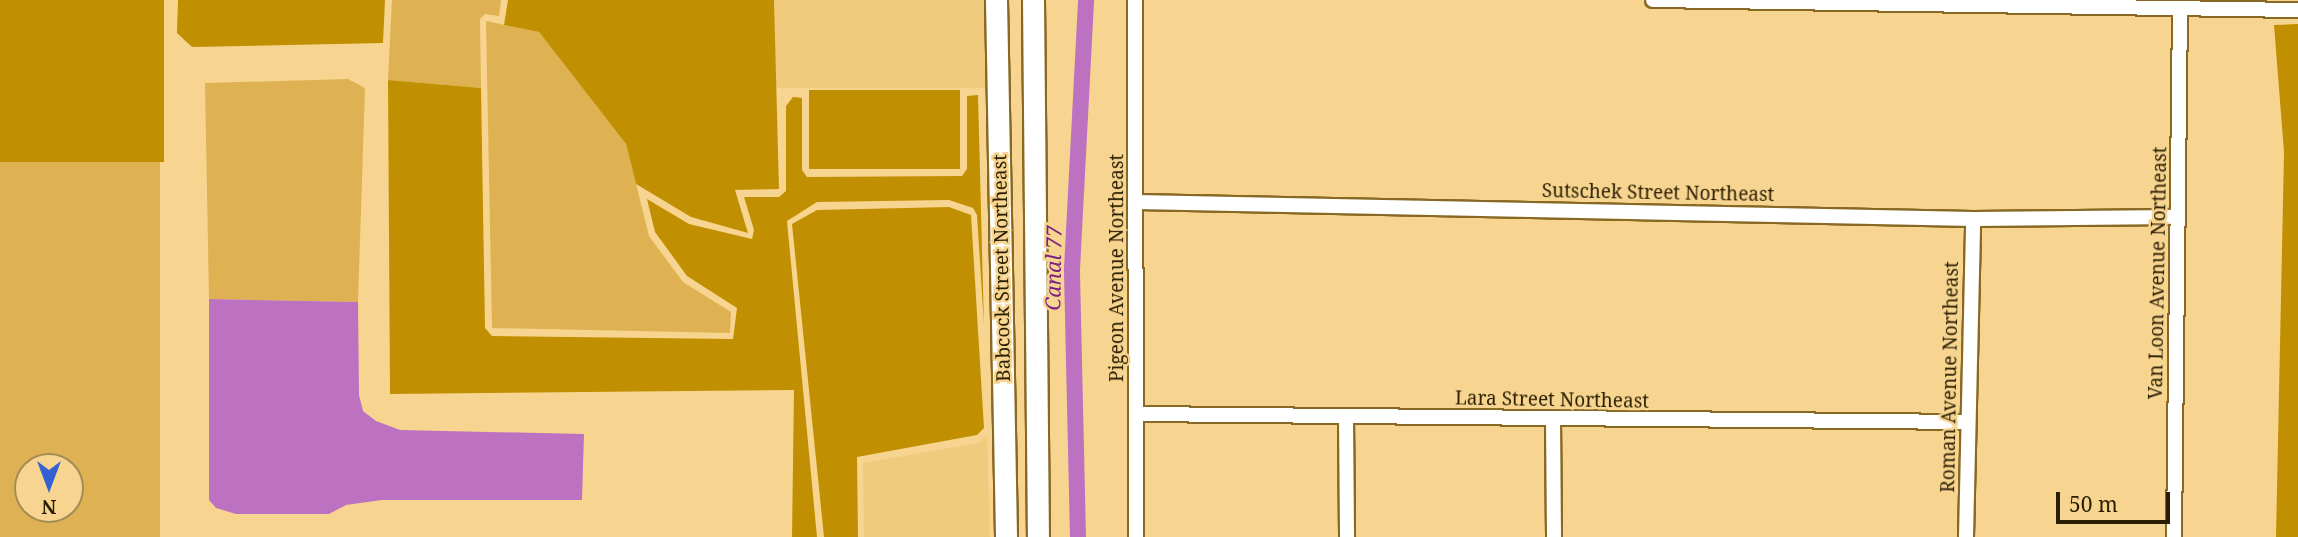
<!DOCTYPE html>
<style>
body{margin:0}
#map{position:relative;width:2298px;height:537px;overflow:hidden;background:#f7d590;font-family:"Noto Serif",serif}
div>[style]{position:absolute}
[style*='--x']{left:calc(var(--x)*1px);top:calc(var(--y)*1px);width:calc(var(--w)*1px);rotate:calc(var(--a)*1deg)}
.built>*{inset:0;background:#f0cb7e;transform-origin:0 0}
.green>*{inset:0;background:#deb252}
.forest>*{inset:0;background:#c09002;transform-origin:0 0}
.water>*{inset:0;background:#bc72c1}
.canal>*{height:16px;margin:-8px;padding:0 8px;transform-origin:8px;border-radius:8px;background:#bc72c1}
.roads{filter:drop-shadow(2px 0 #886923) drop-shadow(-2px 0 #886923) drop-shadow(0 2px #886923) drop-shadow(0 -2px #886923)}
.minor>*{height:14px;margin:-7px;padding:0 7px;transform-origin:7px;border-radius:7px;background:#fff}
.secondary>*{height:21px;margin:-10.5px;padding:0 10.5px;transform-origin:10.5px;border-radius:10.5px;background:#fff}
span{translate:-50% -50%;white-space:nowrap;text-align:center;line-height:1.15;-webkit-text-stroke:5px #f7d590;paint-order:stroke}
.street-label{font-size:19px;color:#2a1e02}
.water-label{font-size:21px;color:#7a2082;font-style:italic}
.north{position:absolute;left:14px;top:453px;width:70px;height:70px;box-sizing:border-box;background:#f7d590;border:2px solid #a58c57;border-radius:50%;rotate:180deg;font-size:19px;font-weight:700;line-height:28px;text-align:center;color:#2a1e02}
.north::after{content:'';display:block;margin:auto;width:24px;height:32px;background:#3460d0;clip-path:polygon(50% 0,100% 100%,50% 72%,0 100%)}
.scale{position:absolute;left:2056px;top:492px;width:114px;height:32px;box-sizing:border-box;border:4px solid #2a1e02;border-top:0;padding-left:9px;font-size:21px;line-height:24px;white-space:nowrap;color:#2a1e02;-webkit-text-stroke:5px #f7d590;paint-order:stroke}
</style>
<div id="map">
<div class="built">
<div style="left:774px;top:0;width:211px;height:88px"></div>
<div style="clip-path:polygon(987px 435px,990px 537px,864px 537px,863px 463px,978px 443px)"></div>
</div>
<div class="green">
<div style="clip-path:polygon(392px 0,501px 0,499px 16px,485px 14px,480px 19px,481px 88px,388px 80px)"></div>
<div style="clip-path:polygon(486px 21px,539px 32px,626px 144px,649px 236px,683px 282px,731px 312px,730px 333px,492px 328px)"></div>
<div style="clip-path:polygon(348px 79px,365px 88px,358px 302px,209px 299px,205px 83px)"></div>
<div style="clip-path:polygon(evenodd,160px 159px,160px 537px,0 537px,0 162px,160px 159px,28px 467px,70px 467px,70px 509px,28px 509px,28px 467px)"></div>
</div>
<div class="forest">
<div style="left:0;top:0;width:164px;height:162px"></div>
<div style="clip-path:polygon(178px 0,385px 0,383px 43px,192px 47px,177px 33px)"></div>
<div style="clip-path:polygon(508px 0,774px 0,779px 189px,735px 190px,748px 233px,691px 217px,636px 184px,626px 144px,539px 32px,504px 25px)"></div>
<div style="clip-path:polygon(2298px 24px,2298px 537px,2276px 537px,2284px 152px,2274px 25px)"></div>
<div style="clip-path:polygon(388px 80px,481px 88px,485px 328px,492px 336px,733px 339px,737px 308px,687px 276px,655px 232px,647px 199px,689px 224px,752px 239px,754px 230px,744px 197px,779px 197px,786px 191px,786px 106px,793px 97px,802px 98px,802px 170px,807px 177px,962px 176px,967px 169px,967px 96px,978px 95px,984px 326px,977px 215px,973px 208px,949px 200px,817px 202px,787px 221px,817px 537px,792px 537px,794px 390px,390px 394px)"></div>
<div style="left:960px;top:90px;width:79px;height:151px;rotate:90deg"></div>
<div style="clip-path:polygon(949px 207px,971px 215px,984px 428px,977px 435px,857px 457px,858px 537px,824px 537px,792px 224px,817px 210px)"></div>
</div>
<div class="water">
<div style="clip-path:polygon(209px 299px,358px 302px,359px 395px,363px 411px,376px 421px,400px 430px,584px 434px,582px 500px,382px 500px,346px 505px,329px 514px,236px 514px,216px 508px,209px 500px)"></div>
</div>
<div class="canal">
<div style="--x:1078;--y:537;--w:268;--a:-91.3"></div>
<div style="--x:1072;--y:269;--w:269;--a:-87"></div>
</div>
<div class="roads">
<div class="minor">
<div style="--x:1135;--y:0;--w:537;--a:89.89"></div>
<div style="--x:1653;--y:0;--w:645;--a:0.89"></div>
<div style="--x:1137;--y:202;--w:836;--a:1.16"></div>
<div style="--x:1973;--y:219;--w:204;--a:-0.6"></div>
<div style="--x:1136;--y:414;--w:831;--a:0.55"></div>
<div style="--x:1346;--y:417;--w:120;--a:89.5"></div>
<div style="--x:1553;--y:420;--w:117;--a:89.5"></div>
<div style="--x:1966;--y:537;--w:318;--a:-88.7"></div>
<div style="--x:2174;--y:537;--w:528;--a:-89.35"></div>
</div>
<div class="secondary">
<div style="--x:996;--y:0;--w:537;--a:88.93"></div>
<div style="--x:1033;--y:0;--w:537;--a:89.47"></div>
</div>
</div>
<div class="street-label">
<span style="left:1658px;top:193px;rotate:1deg">Sutschek Street Northeast</span>
<span style="left:1002px;top:268px;rotate:-91deg">Babcock Street Northeast</span>
<span style="left:1117px;top:268px;rotate:-90deg">Pigeon Avenue Northeast</span>
<span style="left:2158px;top:273px;rotate:-89deg">Van Loon Avenue Northeast</span>
<span style="left:1950px;top:377px;rotate:-89deg">Roman Avenue Northeast</span>
<span style="left:1552px;top:400px;rotate:1deg">Lara Street Northeast</span>
</div>
<div class="water-label">
<span style="left:1053px;top:268px;rotate:-89deg">Canal 77</span>
</div>
<div class="north">N</div>
<div class="scale">50 m</div>
</div>
